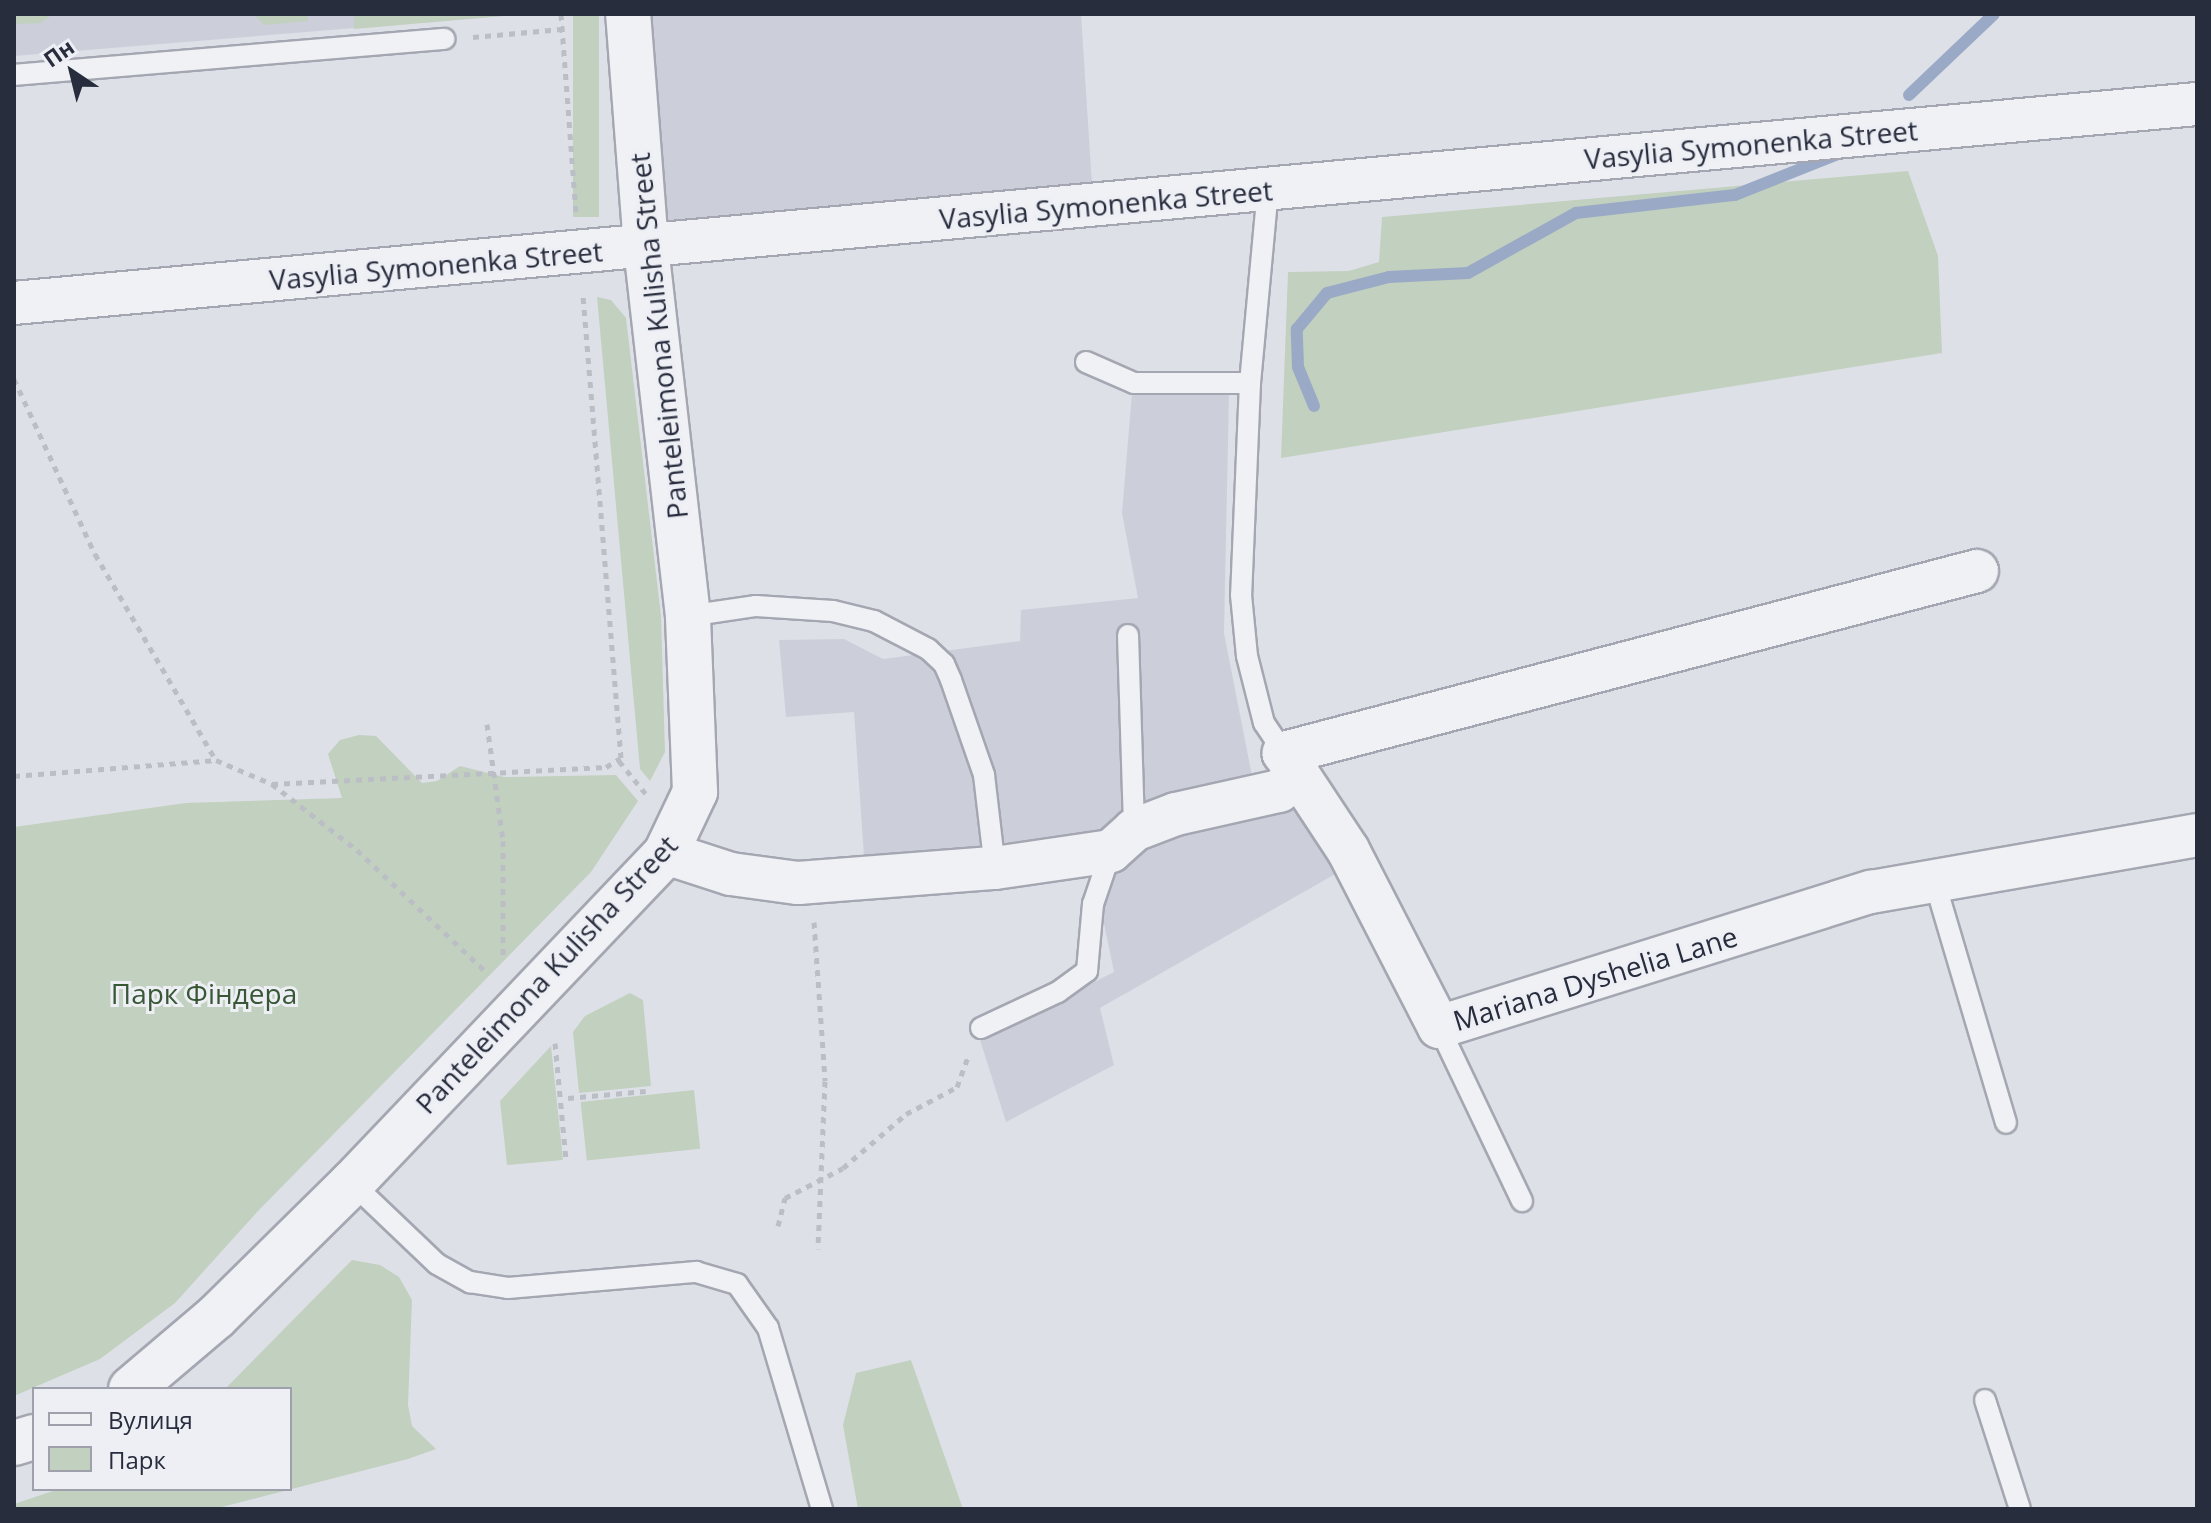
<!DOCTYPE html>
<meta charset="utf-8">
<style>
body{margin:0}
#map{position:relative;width:2211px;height:1523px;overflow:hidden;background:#dee0e7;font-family:"Open Sans",sans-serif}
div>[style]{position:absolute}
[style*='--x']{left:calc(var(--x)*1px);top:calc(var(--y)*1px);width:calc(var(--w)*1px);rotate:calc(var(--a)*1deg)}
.built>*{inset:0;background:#cccfd9}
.green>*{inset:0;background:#c2d0bf;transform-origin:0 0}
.stream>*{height:12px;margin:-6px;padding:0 6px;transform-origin:6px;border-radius:6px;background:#9aaac6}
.path>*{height:5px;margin-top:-2.5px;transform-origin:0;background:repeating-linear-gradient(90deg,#bcbec5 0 6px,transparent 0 12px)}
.roads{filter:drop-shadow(2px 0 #a4a7b1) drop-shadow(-2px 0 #a4a7b1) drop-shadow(0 2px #a4a7b1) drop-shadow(0 -2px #a4a7b1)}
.service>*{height:20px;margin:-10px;padding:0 10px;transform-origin:10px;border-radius:10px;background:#f0f1f5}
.minor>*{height:42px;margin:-21px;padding:0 21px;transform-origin:21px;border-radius:21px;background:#f0f1f5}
.tertiary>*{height:44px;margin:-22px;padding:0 22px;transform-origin:22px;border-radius:22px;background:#f0f1f5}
span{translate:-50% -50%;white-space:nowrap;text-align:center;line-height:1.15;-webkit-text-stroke:6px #edeff5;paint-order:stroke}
.street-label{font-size:28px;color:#282d3d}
.park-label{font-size:28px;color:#385835}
.frame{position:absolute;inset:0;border:16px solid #282d3d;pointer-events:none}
.legend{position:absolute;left:32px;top:1387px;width:260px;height:104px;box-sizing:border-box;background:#edeff5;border:2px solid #9ea1ab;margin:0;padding:10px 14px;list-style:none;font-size:24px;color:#282d3d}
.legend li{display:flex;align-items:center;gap:16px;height:40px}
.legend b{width:40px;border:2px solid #9ea1ab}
.north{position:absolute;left:32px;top:32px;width:80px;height:80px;-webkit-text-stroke:6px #edeff5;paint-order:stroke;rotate:325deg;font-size:22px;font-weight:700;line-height:32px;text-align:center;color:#282d3d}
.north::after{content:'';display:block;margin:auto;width:28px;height:36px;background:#282d3d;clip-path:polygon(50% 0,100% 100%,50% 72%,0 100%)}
</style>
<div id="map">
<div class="built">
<div style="clip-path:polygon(14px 14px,526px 14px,14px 56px)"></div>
<div style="clip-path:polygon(645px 14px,1081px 14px,1092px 184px,661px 225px)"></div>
<div style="clip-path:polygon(1132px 393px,1229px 394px,1224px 633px,1252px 776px,1302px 793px,1344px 869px,1100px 1008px,1114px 1065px,1006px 1122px,980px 1040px,1114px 972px,1102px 914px,1112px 840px,907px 857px,864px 856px,854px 712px,786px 717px,779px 640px,844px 639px,883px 659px,1020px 641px,1021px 610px,1138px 598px,1122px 513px)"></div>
</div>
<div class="green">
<div style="clip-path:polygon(14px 14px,53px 14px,41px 23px,14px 24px)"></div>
<div style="clip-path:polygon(254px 14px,307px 14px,308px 21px,264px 25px)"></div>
<div style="clip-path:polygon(354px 14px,526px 14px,354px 29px)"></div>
<div style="left:573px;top:14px;width:26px;height:203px"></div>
<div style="clip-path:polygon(1908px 171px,1938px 256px,1942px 353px,1281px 458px,1288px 272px,1349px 271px,1379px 262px,1382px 217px)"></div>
<div style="clip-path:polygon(597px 297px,611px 300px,626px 318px,661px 616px,665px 752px,650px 781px,640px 769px)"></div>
<div style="clip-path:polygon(359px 735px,376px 736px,422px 783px,437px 781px,460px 766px,504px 777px,616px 775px,638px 801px,591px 872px,258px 1211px,175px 1303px,100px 1359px,14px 1396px,14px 827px,186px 803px,342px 798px,328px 754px,340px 740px)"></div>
<div style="clip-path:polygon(630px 993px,643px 1000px,651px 1086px,579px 1093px,573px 1032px,585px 1016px)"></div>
<div style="clip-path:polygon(551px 1046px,563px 1160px,507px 1165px,500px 1101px)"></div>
<div style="left:694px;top:1090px;width:59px;height:114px;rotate:84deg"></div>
<div style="clip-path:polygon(352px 1260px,380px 1265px,399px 1277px,412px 1300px,408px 1405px,412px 1426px,436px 1449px,408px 1459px,214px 1509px,14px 1509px,14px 1504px,59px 1489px,290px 1489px,290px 1389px,225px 1389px)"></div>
<div style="clip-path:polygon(911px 1360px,963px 1509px,858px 1509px,843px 1425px,856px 1373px)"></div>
</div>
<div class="stream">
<div style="--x:1909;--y:95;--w:117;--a:-43.6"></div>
<div style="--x:1314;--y:406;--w:42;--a:-112.3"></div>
<div style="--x:1298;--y:367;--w:38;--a:-92"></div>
<div style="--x:1297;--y:329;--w:47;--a:-50.2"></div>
<div style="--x:1327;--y:293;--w:64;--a:-14.5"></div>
<div style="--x:1389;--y:277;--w:79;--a:-2.9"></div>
<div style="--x:1468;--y:273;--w:124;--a:-29.1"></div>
<div style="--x:1576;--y:213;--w:160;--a:-6.5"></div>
<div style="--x:1735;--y:195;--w:111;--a:-21.7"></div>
</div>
<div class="path">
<div style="--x:561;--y:14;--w:199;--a:85.7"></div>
<div style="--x:473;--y:37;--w:89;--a:-5.1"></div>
<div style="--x:14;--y:379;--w:193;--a:65.2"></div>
<div style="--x:95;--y:554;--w:239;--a:59.6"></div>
<div style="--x:216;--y:760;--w:61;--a:23.2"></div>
<div style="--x:272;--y:784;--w:108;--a:37.8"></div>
<div style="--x:357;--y:850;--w:180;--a:43.4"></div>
<div style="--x:487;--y:724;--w:118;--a:82.2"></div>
<div style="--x:503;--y:841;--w:117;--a:90"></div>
<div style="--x:619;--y:761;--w:43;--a:50.7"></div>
<div style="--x:14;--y:776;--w:203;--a:-4.5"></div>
<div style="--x:272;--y:784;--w:334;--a:-2.9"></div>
<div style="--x:606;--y:767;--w:17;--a:-31"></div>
<div style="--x:621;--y:758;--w:467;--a:-94.7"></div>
<div style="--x:814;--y:922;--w:159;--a:86"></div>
<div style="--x:825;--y:1081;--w:168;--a:92.4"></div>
<div style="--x:555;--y:1043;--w:118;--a:84.6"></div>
<div style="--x:568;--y:1098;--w:78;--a:-5.1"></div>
<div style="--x:778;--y:1226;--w:29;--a:-76"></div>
<div style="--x:785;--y:1198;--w:65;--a:-27.3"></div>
<div style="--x:843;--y:1168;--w:83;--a:-40.6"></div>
<div style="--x:906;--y:1114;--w:58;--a:-27.9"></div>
<div style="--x:957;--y:1087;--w:32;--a:-70"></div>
</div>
<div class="roads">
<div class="service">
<div style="--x:14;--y:75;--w:432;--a:-4.8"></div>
<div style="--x:1086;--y:362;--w:52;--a:23.6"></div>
<div style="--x:1134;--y:383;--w:116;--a:0"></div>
<div style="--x:1250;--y:383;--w:212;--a:92.4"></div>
<div style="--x:1241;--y:595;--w:61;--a:84.4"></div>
<div style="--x:1247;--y:656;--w:69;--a:75.8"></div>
<div style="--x:1264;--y:723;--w:36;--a:56"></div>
<div style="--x:1250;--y:383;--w:195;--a:-84.7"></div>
<div style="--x:688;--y:616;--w:69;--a:-8.4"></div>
<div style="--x:756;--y:606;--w:77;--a:3.7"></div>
<div style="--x:833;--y:611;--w:42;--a:13.7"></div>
<div style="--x:874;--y:621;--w:61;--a:27.4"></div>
<div style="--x:928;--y:649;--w:22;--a:43"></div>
<div style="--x:944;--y:664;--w:17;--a:66"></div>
<div style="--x:951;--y:680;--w:101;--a:70.8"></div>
<div style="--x:984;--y:775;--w:94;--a:83.3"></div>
<div style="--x:1128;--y:635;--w:195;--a:88.2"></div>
<div style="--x:1935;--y:883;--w:250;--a:73.5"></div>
<div style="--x:1439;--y:1027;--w:193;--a:64.5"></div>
<div style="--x:981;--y:1028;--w:85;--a:-25.1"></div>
<div style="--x:1058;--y:992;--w:36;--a:-36"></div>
<div style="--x:1087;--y:971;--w:67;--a:-84.9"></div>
<div style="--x:1093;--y:904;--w:56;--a:-71.2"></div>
<div style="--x:352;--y:1183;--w:117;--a:43.6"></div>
<div style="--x:437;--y:1264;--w:38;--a:29"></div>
<div style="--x:470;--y:1282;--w:38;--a:9"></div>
<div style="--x:508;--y:1288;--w:189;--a:-4.9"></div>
<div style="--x:696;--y:1272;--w:43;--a:16.3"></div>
<div style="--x:737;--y:1284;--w:54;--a:54.8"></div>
<div style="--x:768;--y:1328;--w:189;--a:73.4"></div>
<div style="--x:1985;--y:1400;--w:114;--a:72.2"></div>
</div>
<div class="minor">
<div style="--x:14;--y:303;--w:2192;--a:-5.21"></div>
<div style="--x:1977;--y:571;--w:717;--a:165.28"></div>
<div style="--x:1284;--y:753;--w:116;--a:56.6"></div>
<div style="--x:1348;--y:850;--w:199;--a:62.8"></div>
<div style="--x:1439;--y:1027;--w:453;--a:-17.4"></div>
<div style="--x:1871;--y:892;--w:331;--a:-9.9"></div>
<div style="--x:666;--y:853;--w:68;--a:17.9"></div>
<div style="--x:731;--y:874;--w:68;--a:7.7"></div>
<div style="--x:798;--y:883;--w:198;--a:-4.4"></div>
<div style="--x:995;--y:868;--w:117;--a:-8.3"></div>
<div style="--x:1111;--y:851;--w:31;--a:-42"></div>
<div style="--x:1134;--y:830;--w:45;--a:-20.9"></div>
<div style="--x:1176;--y:814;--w:106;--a:-12.6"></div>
<div style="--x:1279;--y:791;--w:25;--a:-37"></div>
</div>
<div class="tertiary">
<div style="--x:131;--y:1389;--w:111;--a:-40.3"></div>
<div style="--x:216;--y:1317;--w:191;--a:-44.6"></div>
<div style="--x:352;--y:1183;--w:456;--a:-46.4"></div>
<div style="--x:666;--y:853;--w:68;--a:-64.6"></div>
<div style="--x:695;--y:792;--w:176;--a:-92.3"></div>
<div style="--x:688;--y:616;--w:372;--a:-96.5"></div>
<div style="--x:646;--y:246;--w:233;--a:-94.4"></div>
<div style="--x:14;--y:1443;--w:21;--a:-17"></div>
</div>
</div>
<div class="street-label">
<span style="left:1751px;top:144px;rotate:-5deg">Vasylia Symonenka Street</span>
<span style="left:1106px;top:204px;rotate:-5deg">Vasylia Symonenka Street</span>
<span style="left:436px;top:265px;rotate:-5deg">Vasylia Symonenka Street</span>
<span style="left:658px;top:336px;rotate:-96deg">Panteleimona Kulisha Street</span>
<span style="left:546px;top:974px;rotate:-47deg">Panteleimona Kulisha Street</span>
<span style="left:1595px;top:978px;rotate:-17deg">Mariana Dyshelia Lane</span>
</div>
<div class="park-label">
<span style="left:204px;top:993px">Парк Фіндера</span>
</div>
<div class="frame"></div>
<ul class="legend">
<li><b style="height:10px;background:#f0f1f5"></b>Вулиця</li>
<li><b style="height:22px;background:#c2d0bf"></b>Парк</li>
</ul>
<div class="north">Пн</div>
</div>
